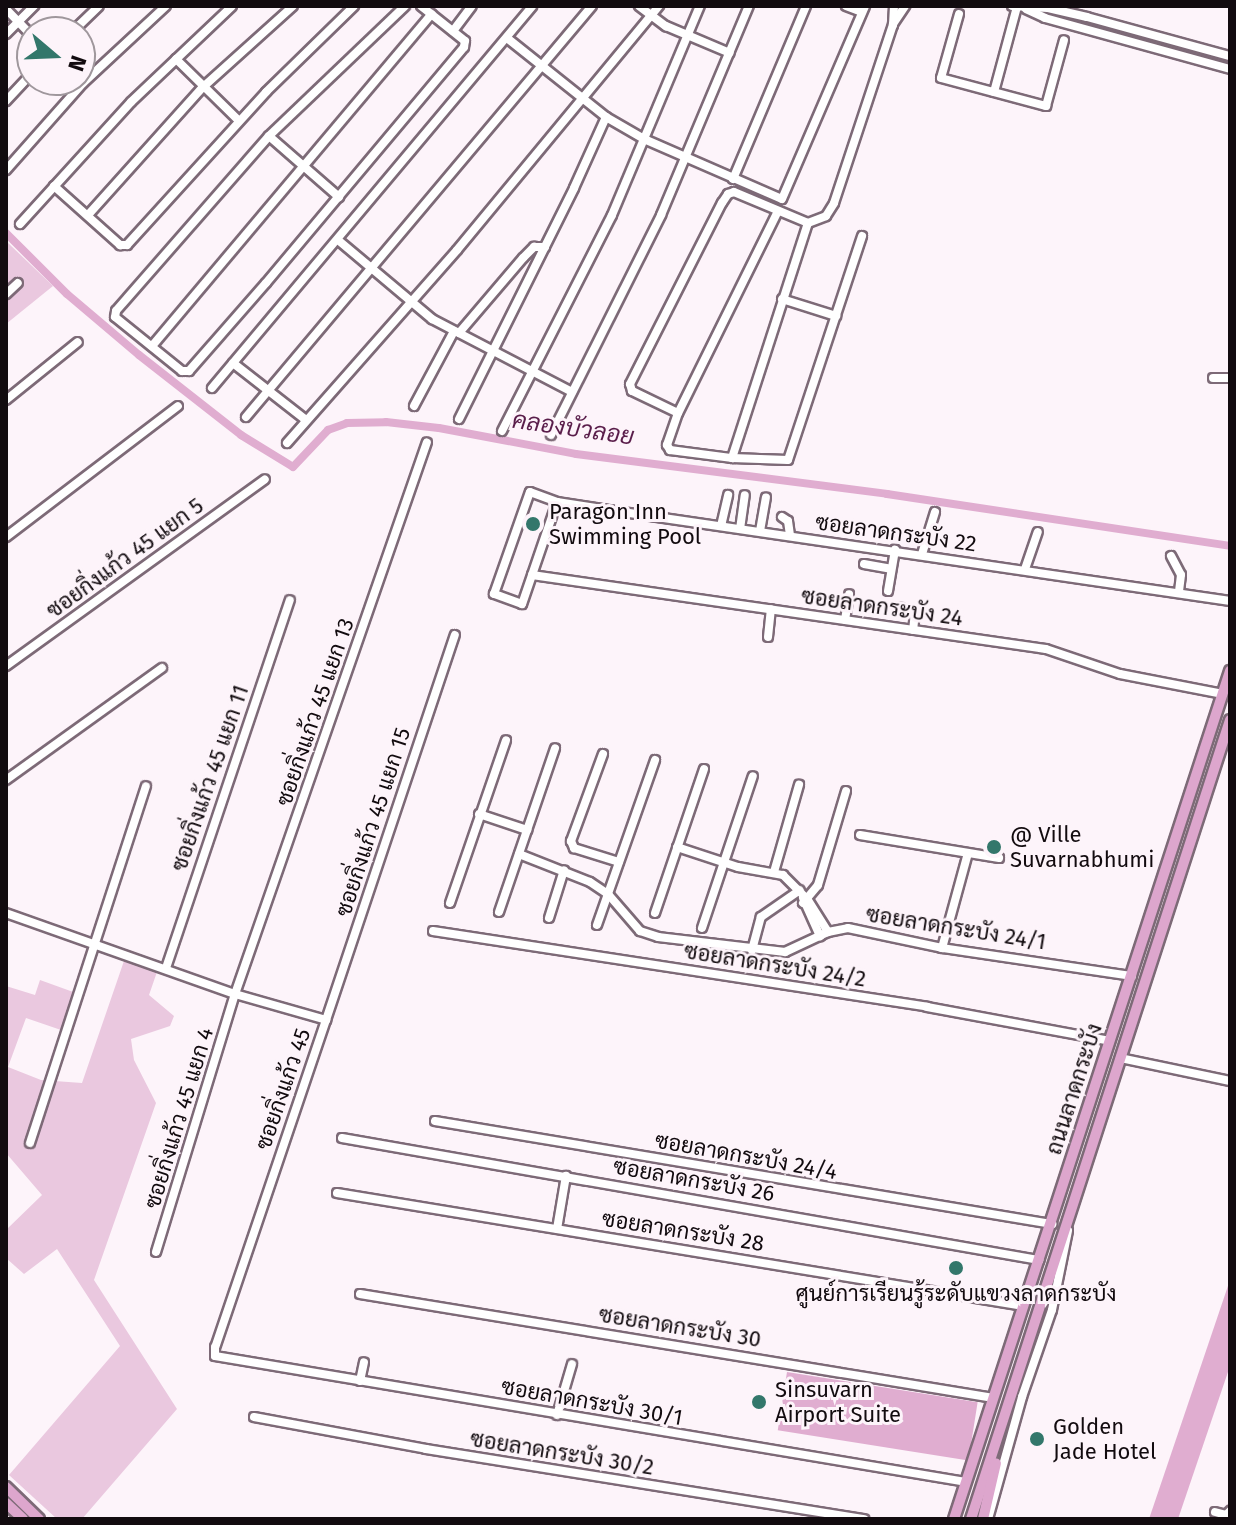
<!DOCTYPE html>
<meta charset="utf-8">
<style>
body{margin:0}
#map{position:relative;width:1236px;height:1525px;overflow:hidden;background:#fdf4fa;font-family:"Fira Sans",Sarabun,sans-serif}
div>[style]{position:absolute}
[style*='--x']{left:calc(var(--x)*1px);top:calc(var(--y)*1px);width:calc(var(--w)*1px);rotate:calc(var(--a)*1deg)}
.green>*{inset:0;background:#eac8df}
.water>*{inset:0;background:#e0add0;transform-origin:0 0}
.canal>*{height:8px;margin:-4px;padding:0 4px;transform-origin:4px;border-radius:4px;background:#e0add0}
.roads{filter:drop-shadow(2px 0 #7d6a77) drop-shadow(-2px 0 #7d6a77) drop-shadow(0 2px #7d6a77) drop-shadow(0 -2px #7d6a77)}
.minor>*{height:8px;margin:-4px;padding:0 4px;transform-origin:4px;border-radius:4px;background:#fff}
.major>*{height:10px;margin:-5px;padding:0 5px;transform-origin:5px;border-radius:5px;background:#dda6cd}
.dots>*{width:22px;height:22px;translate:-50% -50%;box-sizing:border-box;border:4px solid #fdf4fa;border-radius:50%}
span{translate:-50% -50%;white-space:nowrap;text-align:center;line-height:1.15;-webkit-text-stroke:6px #fdf4fa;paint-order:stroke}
.poi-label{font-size:22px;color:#120b0f}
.left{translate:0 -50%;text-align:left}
.street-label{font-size:22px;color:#120b0f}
.water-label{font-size:24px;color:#591d4a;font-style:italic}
.frame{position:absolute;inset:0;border:8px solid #120b0f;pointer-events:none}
.north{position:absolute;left:16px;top:16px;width:80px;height:80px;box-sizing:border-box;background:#fdf4fa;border:2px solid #9f979c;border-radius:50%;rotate:109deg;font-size:22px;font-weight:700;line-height:32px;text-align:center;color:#120b0f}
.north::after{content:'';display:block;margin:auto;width:28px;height:36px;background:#33776b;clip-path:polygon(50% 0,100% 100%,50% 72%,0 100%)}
</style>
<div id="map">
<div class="green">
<div style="clip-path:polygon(6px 241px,53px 286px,6px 324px)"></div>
<div style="clip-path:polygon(125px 958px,158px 969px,149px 995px,174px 1016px,170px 1026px,131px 1039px,134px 1060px,156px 1103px,94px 1280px,177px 1409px,82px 1519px,57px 1519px,9px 1475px,120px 1346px,57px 1249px,24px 1274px,6px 1258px,6px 1230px,42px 1195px,6px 1153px,6px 986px,35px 995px,40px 980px,76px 993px,61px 1030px,26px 1018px,8px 1067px,41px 1080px,82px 1083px)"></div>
</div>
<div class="water">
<div style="clip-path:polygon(1230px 1280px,1230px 1366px,1178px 1519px,1149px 1519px)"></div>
<div style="left:787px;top:1372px;width:193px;height:59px;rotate:9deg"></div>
</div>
<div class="canal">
<div style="--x:6;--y:233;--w:86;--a:45"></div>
<div style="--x:67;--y:294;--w:94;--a:40.3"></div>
<div style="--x:139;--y:355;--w:130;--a:38.1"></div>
<div style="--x:241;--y:435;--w:61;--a:31.6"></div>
<div style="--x:293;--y:467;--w:51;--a:-46.6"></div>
<div style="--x:328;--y:430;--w:20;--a:-20"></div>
<div style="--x:347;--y:423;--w:39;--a:-1"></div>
<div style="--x:386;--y:422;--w:53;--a:6.5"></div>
<div style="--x:439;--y:428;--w:139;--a:10.7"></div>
<div style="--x:576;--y:454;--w:314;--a:7.3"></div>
<div style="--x:887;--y:494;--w:347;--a:8.6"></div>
</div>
<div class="roads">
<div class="minor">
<div style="--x:405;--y:6;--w:188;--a:136.3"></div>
<div style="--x:269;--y:136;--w:232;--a:131.2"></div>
<div style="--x:116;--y:311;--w:6;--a:99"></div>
<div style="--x:115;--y:317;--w:86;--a:38.9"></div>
<div style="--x:182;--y:371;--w:7;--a:0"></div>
<div style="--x:189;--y:371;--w:117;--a:-48.8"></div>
<div style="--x:266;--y:283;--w:308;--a:-50"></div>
<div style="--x:464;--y:47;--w:6;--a:-81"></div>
<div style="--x:465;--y:41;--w:56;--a:-141.5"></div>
<div style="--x:639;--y:6;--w:34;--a:37"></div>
<div style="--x:666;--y:26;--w:69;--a:22.9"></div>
<div style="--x:846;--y:6;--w:17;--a:21"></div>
<div style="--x:1012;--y:6;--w:36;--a:3"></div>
<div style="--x:1048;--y:8;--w:40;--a:13"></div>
<div style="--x:1087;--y:17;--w:148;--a:15.3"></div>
<div style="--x:6;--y:9;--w:37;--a:46"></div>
<div style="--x:1026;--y:9;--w:21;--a:25"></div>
<div style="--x:1045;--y:18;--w:192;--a:15.4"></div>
<div style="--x:959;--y:14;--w:66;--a:105.7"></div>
<div style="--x:941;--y:78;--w:109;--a:14.9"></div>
<div style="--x:1046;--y:106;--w:68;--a:-74.7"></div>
<div style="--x:893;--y:24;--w:22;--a:-56"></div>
<div style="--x:453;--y:31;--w:31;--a:-53"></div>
<div style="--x:72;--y:32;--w:37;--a:-44"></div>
<div style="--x:6;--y:34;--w:40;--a:-45"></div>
<div style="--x:507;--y:38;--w:127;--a:38.6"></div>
<div style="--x:606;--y:117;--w:44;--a:30.1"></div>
<div style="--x:644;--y:139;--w:150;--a:23.5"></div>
<div style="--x:782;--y:199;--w:210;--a:-66.7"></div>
<div style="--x:176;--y:59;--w:88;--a:44.5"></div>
<div style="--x:994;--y:92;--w:88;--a:-74.9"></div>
<div style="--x:6;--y:101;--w:38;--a:-47"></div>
<div style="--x:269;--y:136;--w:93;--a:41.1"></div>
<div style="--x:6;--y:170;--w:116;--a:-48.5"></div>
<div style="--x:83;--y:83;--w:113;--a:-42.9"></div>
<div style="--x:733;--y:179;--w:188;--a:-67.1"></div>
<div style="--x:54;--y:186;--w:89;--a:41.8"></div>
<div style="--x:120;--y:245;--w:7;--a:0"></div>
<div style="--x:127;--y:245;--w:207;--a:-47.7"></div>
<div style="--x:266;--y:92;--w:123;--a:-44.3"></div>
<div style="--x:778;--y:211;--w:225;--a:116.3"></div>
<div style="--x:678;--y:413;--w:34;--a:109"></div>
<div style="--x:667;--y:445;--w:6;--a:59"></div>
<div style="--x:670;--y:450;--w:63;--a:7.4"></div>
<div style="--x:732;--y:458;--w:56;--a:2"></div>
<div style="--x:788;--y:460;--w:236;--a:-71.7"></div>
<div style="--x:88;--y:215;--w:171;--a:-48.1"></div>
<div style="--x:202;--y:88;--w:122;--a:-42"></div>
<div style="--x:20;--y:224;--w:165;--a:-47.7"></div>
<div style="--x:131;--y:102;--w:139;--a:-43.5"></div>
<div style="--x:338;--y:240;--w:123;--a:40"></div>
<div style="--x:432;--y:319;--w:158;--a:27.5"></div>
<div style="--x:6;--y:294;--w:16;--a:-43"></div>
<div style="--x:782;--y:299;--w:57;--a:17.5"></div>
<div style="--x:459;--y:333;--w:99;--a:-49.5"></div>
<div style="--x:523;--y:258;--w:16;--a:-45"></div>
<div style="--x:534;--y:247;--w:11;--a:0"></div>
<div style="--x:152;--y:346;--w:434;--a:-49.9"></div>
<div style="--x:233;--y:363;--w:93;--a:38"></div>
<div style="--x:1213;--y:378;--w:17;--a:0"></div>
<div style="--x:212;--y:388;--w:498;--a:-50"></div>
<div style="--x:6;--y:400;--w:92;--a:-38.9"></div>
<div style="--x:414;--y:406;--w:85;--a:-61.9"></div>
<div style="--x:678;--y:413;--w:51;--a:-154.4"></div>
<div style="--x:632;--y:391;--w:7;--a:-106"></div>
<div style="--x:630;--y:384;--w:203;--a:-63.1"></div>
<div style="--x:722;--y:203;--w:11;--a:-56"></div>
<div style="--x:728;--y:194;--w:6;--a:-18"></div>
<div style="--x:734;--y:192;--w:80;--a:22.7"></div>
<div style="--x:808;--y:223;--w:19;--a:-21"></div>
<div style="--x:826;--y:216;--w:15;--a:-58"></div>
<div style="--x:834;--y:203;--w:188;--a:-71.7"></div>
<div style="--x:893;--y:25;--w:19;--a:-87"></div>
<div style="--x:246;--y:417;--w:537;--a:-49.91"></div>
<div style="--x:459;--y:419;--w:258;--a:-63.5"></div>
<div style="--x:574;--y:188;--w:78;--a:-65.7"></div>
<div style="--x:502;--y:431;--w:242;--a:-63"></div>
<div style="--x:612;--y:215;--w:227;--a:-67.2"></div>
<div style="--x:551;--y:435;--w:246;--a:-63.4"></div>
<div style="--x:661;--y:215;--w:227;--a:-67.2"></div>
<div style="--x:287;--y:443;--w:257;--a:-48.6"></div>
<div style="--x:457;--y:250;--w:317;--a:-50.4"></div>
<div style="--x:732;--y:458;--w:247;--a:-72.1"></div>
<div style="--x:557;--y:502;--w:108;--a:108.9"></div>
<div style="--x:522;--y:604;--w:30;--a:-160"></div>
<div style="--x:494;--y:594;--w:108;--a:-70.6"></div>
<div style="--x:530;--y:492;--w:29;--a:20"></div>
<div style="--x:557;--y:502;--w:46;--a:8.8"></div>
<div style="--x:602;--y:509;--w:635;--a:8.33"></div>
<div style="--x:782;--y:517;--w:7;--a:34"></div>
<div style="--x:788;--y:521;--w:14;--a:82"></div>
<div style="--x:721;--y:526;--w:32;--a:-77"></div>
<div style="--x:740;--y:529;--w:34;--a:-82"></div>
<div style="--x:760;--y:531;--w:34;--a:-80"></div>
<div style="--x:6;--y:537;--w:216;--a:-37.3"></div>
<div style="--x:922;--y:554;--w:44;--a:-72.8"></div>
<div style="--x:1171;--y:556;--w:21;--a:62"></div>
<div style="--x:1181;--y:575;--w:17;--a:97"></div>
<div style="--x:864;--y:564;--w:27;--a:10"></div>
<div style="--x:1025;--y:569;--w:39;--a:-71"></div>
<div style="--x:532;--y:575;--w:519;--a:8.19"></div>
<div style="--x:1046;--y:649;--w:78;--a:18.7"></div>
<div style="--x:1120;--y:674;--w:105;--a:11"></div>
<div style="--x:888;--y:591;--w:42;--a:-80.3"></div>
<div style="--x:899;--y:607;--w:17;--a:17"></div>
<div style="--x:915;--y:612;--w:18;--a:96"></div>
<div style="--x:845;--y:620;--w:26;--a:-81"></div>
<div style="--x:768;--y:637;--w:28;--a:-84"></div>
<div style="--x:6;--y:666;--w:319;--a:-35.8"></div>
<div style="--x:603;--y:754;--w:93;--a:110.2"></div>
<div style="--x:571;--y:841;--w:8;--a:67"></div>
<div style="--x:574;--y:848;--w:47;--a:17.3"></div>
<div style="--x:6;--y:780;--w:192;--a:-35.7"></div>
<div style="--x:479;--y:814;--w:51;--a:18.4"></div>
<div style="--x:860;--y:835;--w:141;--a:9.4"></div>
<div style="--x:677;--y:847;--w:64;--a:18.2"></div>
<div style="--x:738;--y:867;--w:46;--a:10.1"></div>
<div style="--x:783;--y:875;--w:35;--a:45"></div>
<div style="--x:808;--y:900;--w:38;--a:58"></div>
<div style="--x:519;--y:854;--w:76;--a:21.5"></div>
<div style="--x:590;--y:882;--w:22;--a:34"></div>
<div style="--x:608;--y:894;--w:49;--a:49.1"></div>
<div style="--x:640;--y:931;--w:19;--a:18"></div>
<div style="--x:658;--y:937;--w:128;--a:6.7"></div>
<div style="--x:785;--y:952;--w:47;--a:-24.9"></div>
<div style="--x:828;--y:932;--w:20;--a:-11"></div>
<div style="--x:848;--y:928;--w:96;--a:12"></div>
<div style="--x:942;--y:948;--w:192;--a:8.4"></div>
<div style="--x:774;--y:872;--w:91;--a:-74"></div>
<div style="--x:803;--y:898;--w:42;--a:65.9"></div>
<div style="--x:450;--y:903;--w:172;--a:-71"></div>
<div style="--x:803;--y:903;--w:23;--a:-50"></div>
<div style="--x:818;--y:885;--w:98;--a:-73.4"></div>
<div style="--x:499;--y:912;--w:173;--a:-71.1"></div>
<div style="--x:6;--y:913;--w:243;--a:19.5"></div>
<div style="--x:235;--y:994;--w:95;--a:15.9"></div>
<div style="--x:326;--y:1020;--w:345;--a:108.7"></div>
<div style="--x:215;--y:1347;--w:9;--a:90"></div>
<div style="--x:215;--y:1356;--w:761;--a:9.52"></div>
<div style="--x:655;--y:913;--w:152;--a:-71.2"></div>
<div style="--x:549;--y:918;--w:50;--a:-72.6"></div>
<div style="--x:597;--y:925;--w:175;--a:-70.6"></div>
<div style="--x:702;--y:928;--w:160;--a:-71.5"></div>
<div style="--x:433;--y:931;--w:500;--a:8.7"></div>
<div style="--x:927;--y:1007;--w:186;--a:10.5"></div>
<div style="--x:942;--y:948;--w:98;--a:-74.7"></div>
<div style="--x:752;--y:950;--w:34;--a:-75"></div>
<div style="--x:761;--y:917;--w:47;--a:-34.7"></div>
<div style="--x:166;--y:968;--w:388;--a:-71.4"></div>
<div style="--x:326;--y:1020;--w:406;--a:-71.5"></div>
<div style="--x:1120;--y:1058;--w:112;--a:11.8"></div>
<div style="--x:435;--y:1121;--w:626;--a:9.48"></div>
<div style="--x:342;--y:1138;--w:708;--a:9.93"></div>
<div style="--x:30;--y:1143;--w:375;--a:-72"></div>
<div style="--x:337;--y:1193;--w:696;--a:9.34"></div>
<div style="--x:557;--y:1229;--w:54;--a:-80.4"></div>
<div style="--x:156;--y:1252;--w:270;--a:-73"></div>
<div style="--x:235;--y:994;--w:584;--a:-70.82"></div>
<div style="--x:360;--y:1294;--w:642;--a:9.32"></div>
<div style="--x:360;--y:1381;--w:19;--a:-78"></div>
<div style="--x:557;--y:1415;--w:53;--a:-73.6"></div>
<div style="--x:254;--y:1417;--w:175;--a:10.5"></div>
<div style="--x:426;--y:1449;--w:444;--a:9.1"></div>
<div style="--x:1215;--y:1512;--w:11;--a:15"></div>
<div style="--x:1226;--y:1515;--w:6;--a:-45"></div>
<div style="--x:988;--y:1519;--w:127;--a:-74.4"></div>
<div style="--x:1022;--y:1397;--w:92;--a:-71"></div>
<div style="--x:1052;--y:1310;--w:81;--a:-78.6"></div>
</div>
<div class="major">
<div style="--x:6;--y:1487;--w:46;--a:44.1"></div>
<div style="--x:6;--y:1503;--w:23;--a:43"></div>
<div style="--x:954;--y:1519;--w:892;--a:-71.97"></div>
<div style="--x:971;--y:1519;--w:840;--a:-72.04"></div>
<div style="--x:983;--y:1519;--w:57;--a:-76.9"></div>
</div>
</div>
<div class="dots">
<div style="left:533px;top:524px;background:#33776b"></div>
<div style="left:994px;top:847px;background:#33776b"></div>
<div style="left:956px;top:1268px;background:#33776b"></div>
<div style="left:759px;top:1402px;background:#33776b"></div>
<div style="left:1037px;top:1439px;background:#33776b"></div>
</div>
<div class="poi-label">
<span class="left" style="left:549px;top:524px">Paragon Inn<br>Swimming Pool</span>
<span class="left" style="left:1010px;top:847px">@ Ville<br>Suvarnabhumi</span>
<span style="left:956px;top:1294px">ศูนย์การเรียนรู้ระดับแขวงลาดกระบัง</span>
<span class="left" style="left:775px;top:1402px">Sinsuvarn<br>Airport Suite</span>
<span class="left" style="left:1053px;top:1439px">Golden<br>Jade Hotel</span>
</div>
<div class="street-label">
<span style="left:896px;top:533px;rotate:8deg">ซอยลาดกระบัง 22</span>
<span style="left:125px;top:558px;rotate:-36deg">ซอยกิ่งแก้ว 45 แยก 5</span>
<span style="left:882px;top:607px;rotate:8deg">ซอยลาดกระบัง 24</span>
<span style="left:315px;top:712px;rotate:-71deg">ซอยกิ่งแก้ว 45 แยก 13</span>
<span style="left:210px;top:778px;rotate:-71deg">ซอยกิ่งแก้ว 45 แยก 11</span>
<span style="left:373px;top:822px;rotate:-72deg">ซอยกิ่งแก้ว 45 แยก 15</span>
<span style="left:956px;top:928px;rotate:9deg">ซอยลาดกระบัง 24/1</span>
<span style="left:775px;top:965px;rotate:9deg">ซอยลาดกระบัง 24/2</span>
<span style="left:283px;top:1089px;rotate:-71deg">ซอยกิ่งแก้ว 45</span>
<span style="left:1074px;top:1089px;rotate:-72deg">ถนนลาดกระบัง</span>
<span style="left:179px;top:1118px;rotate:-73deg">ซอยกิ่งแก้ว 45 แยก 4</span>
<span style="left:746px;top:1156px;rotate:10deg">ซอยลาดกระบัง 24/4</span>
<span style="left:694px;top:1180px;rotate:10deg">ซอยลาดกระบัง 26</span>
<span style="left:683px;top:1231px;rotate:9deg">ซอยลาดกระบัง 28</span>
<span style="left:680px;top:1327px;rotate:9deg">ซอยลาดกระบัง 30</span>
<span style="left:592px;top:1402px;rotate:10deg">ซอยลาดกระบัง 30/1</span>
<span style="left:562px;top:1453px;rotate:9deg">ซอยลาดกระบัง 30/2</span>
</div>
<div class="water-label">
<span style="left:573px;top:429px;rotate:8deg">คลองบัวลอย</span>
</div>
<div class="frame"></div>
<div class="north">N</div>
</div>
